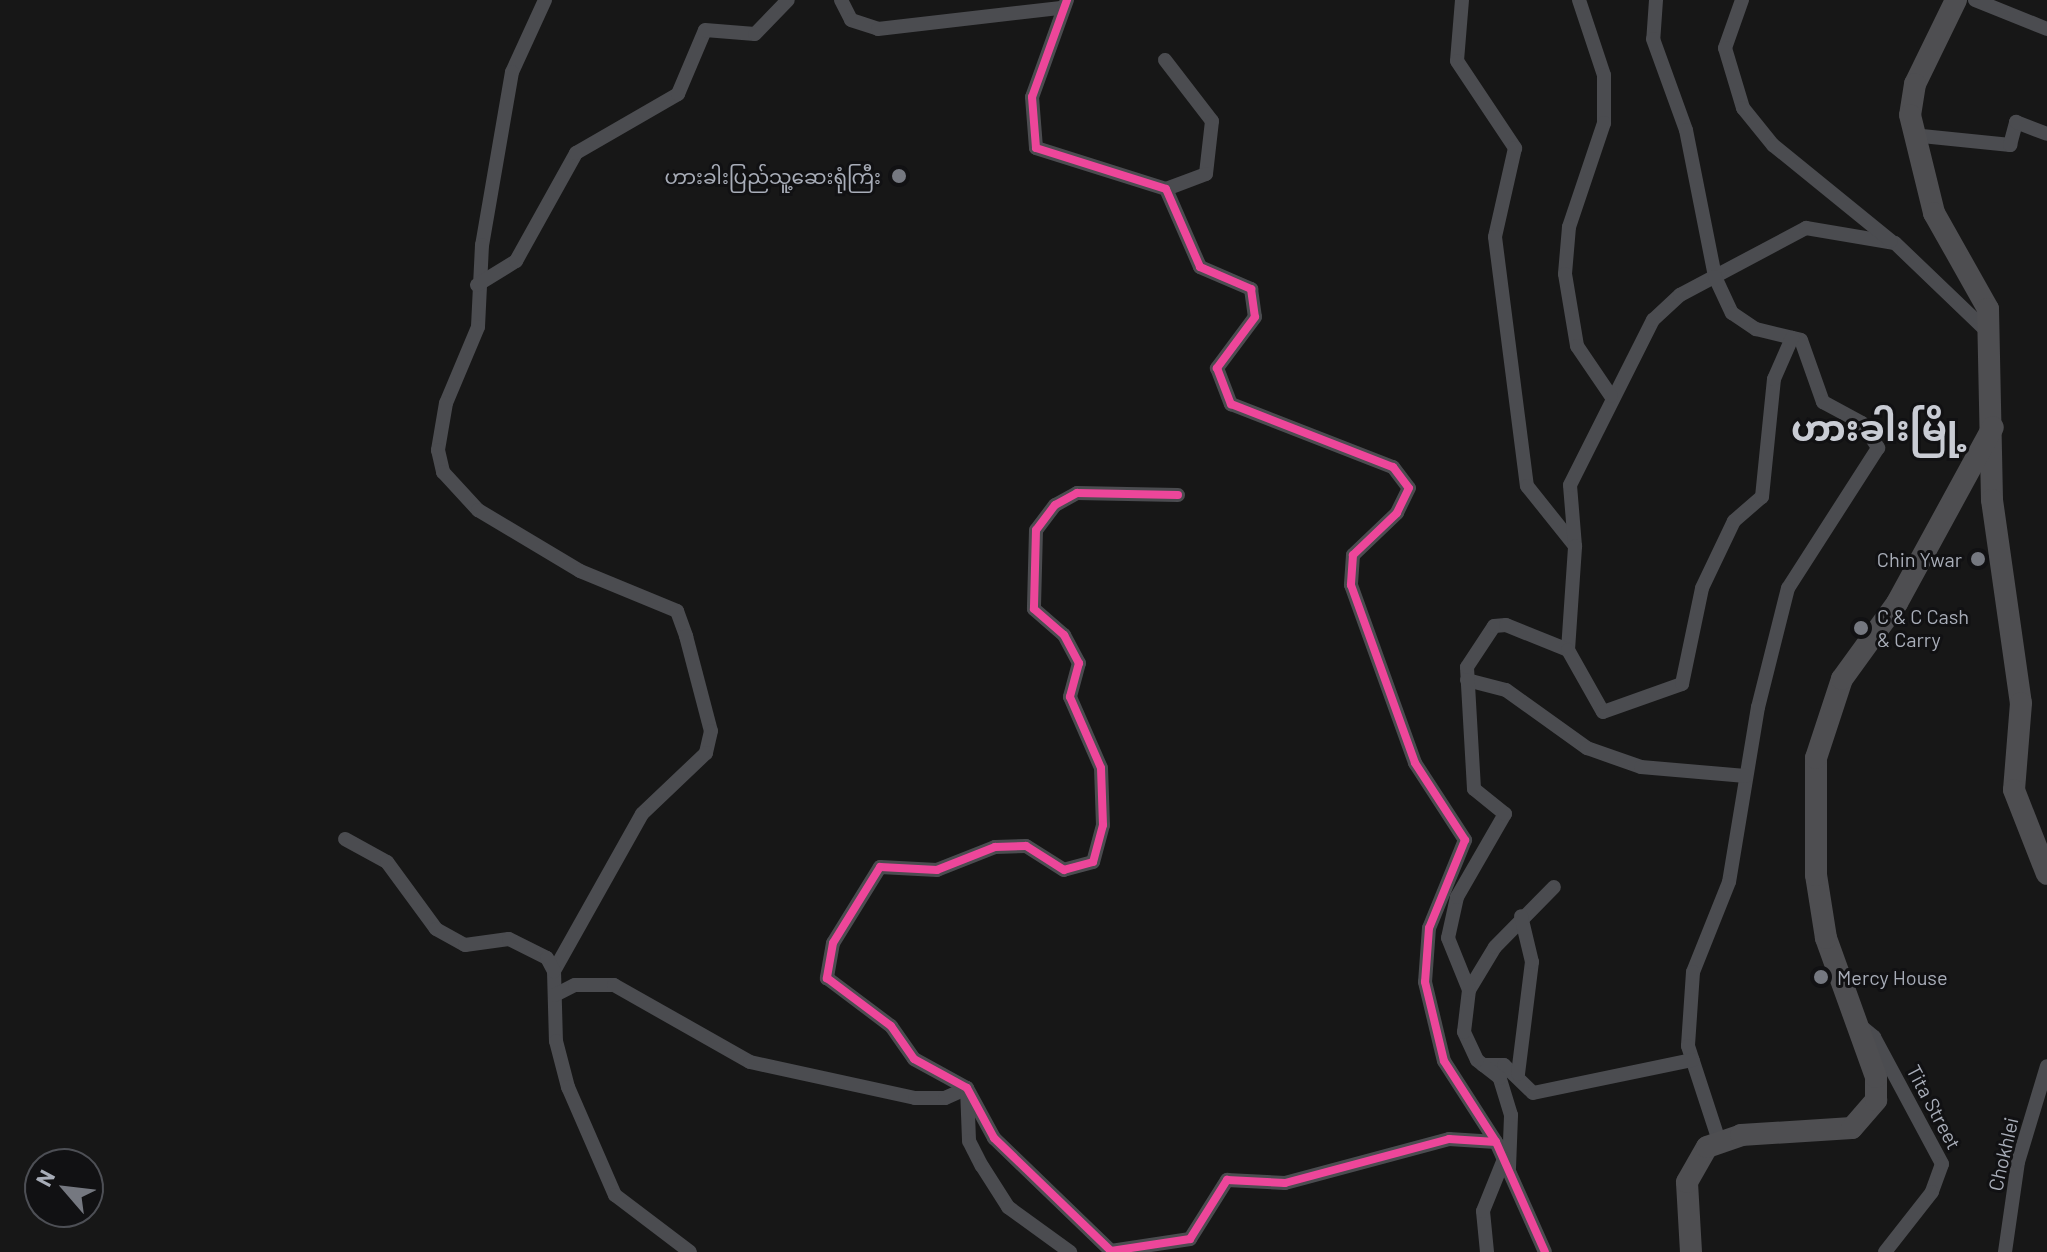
<!DOCTYPE html>
<meta charset="utf-8">
<style>
body{margin:0}
#map{position:relative;width:2047px;height:1252px;overflow:hidden;background:#171717;font-family:Barlow,"Noto Sans Myanmar",sans-serif}
div>[style]{position:absolute}
[style*='--x']{left:calc(var(--x)*1px);top:calc(var(--y)*1px);width:calc(var(--w)*1px);rotate:calc(var(--a)*1deg)}
.minor>*{height:14px;margin:-7px;padding:0 7px;transform-origin:7px;border-radius:7px;background:#4b4c50}
.highway>*{height:22px;margin:-11px;padding:0 11px;transform-origin:11px;border-radius:11px;background:#4e4e51}
.cycleway>*{height:8px;margin:-4px;padding:0 4px;transform-origin:4px;border-radius:4px;background:#ed469a}
.dots>*{width:22px;height:22px;translate:-50% -50%;box-sizing:border-box;border:4px solid #111113;border-radius:50%}
span{translate:-50% -50%;white-space:nowrap;text-align:center;line-height:1.15;-webkit-text-stroke:6px #111113;paint-order:stroke}
.poi-label{font-size:20px;color:#a8adb8}
.right{translate:-100% -50%;text-align:right}
.left{translate:0 -50%;text-align:left}
.street-label{font-size:20px;color:#a8adb8}
.town-label{font-size:36px;color:#c9ccd4;font-weight:700}
.north{position:absolute;left:24px;top:1148px;width:80px;height:80px;box-sizing:border-box;background:#111113;border:2px solid #4d4f55;border-radius:50%;rotate:298deg;font-size:22px;font-weight:700;line-height:32px;text-align:center;color:#a8adb8}
.north::after{content:'';display:block;margin:auto;width:28px;height:36px;background:#757880;clip-path:polygon(50% 0,100% 100%,50% 72%,0 100%)}
</style>
<div id="map">
<div class="minor">
<div style="--x:545;--y:0;--w:79;--a:114.6"></div>
<div style="--x:512;--y:72;--w:176;--a:99.8"></div>
<div style="--x:482;--y:245;--w:82;--a:92.8"></div>
<div style="--x:478;--y:327;--w:82;--a:112.8"></div>
<div style="--x:446;--y:403;--w:48;--a:99.7"></div>
<div style="--x:438;--y:450;--w:23;--a:77"></div>
<div style="--x:443;--y:472;--w:52;--a:47.4"></div>
<div style="--x:478;--y:510;--w:119;--a:30.9"></div>
<div style="--x:580;--y:571;--w:105;--a:22.4"></div>
<div style="--x:677;--y:611;--w:27;--a:70"></div>
<div style="--x:686;--y:636;--w:98;--a:75.3"></div>
<div style="--x:711;--y:731;--w:23;--a:103"></div>
<div style="--x:706;--y:753;--w:88;--a:136.4"></div>
<div style="--x:642;--y:814;--w:180;--a:119.3"></div>
<div style="--x:554;--y:971;--w:70;--a:88.4"></div>
<div style="--x:556;--y:1041;--w:48;--a:75.4"></div>
<div style="--x:568;--y:1087;--w:118;--a:66.5"></div>
<div style="--x:615;--y:1195;--w:94;--a:37.2"></div>
<div style="--x:841;--y:0;--w:22;--a:63"></div>
<div style="--x:851;--y:20;--w:28;--a:18"></div>
<div style="--x:878;--y:29;--w:182;--a:-6.6"></div>
<div style="--x:1067;--y:0;--w:103;--a:109.8"></div>
<div style="--x:1032;--y:97;--w:51;--a:85.5"></div>
<div style="--x:1036;--y:148;--w:136;--a:17.5"></div>
<div style="--x:1166;--y:189;--w:85;--a:66.4"></div>
<div style="--x:1200;--y:267;--w:56;--a:23.3"></div>
<div style="--x:1251;--y:289;--w:28;--a:82"></div>
<div style="--x:1255;--y:317;--w:64;--a:126.7"></div>
<div style="--x:1217;--y:368;--w:39;--a:69"></div>
<div style="--x:1231;--y:404;--w:174;--a:21.3"></div>
<div style="--x:1393;--y:467;--w:26;--a:53"></div>
<div style="--x:1409;--y:488;--w:28;--a:116"></div>
<div style="--x:1397;--y:513;--w:61;--a:136.3"></div>
<div style="--x:1353;--y:555;--w:30;--a:94"></div>
<div style="--x:1351;--y:585;--w:189;--a:70.2"></div>
<div style="--x:1415;--y:763;--w:92;--a:57"></div>
<div style="--x:1465;--y:840;--w:95;--a:112.2"></div>
<div style="--x:1429;--y:928;--w:54;--a:94.2"></div>
<div style="--x:1425;--y:982;--w:81;--a:76.5"></div>
<div style="--x:1444;--y:1061;--w:96;--a:57.3"></div>
<div style="--x:1496;--y:1142;--w:120;--a:66"></div>
<div style="--x:1462;--y:0;--w:61;--a:94.7"></div>
<div style="--x:1457;--y:61;--w:105;--a:56.3"></div>
<div style="--x:1515;--y:148;--w:91;--a:102.7"></div>
<div style="--x:1495;--y:237;--w:251;--a:82.7"></div>
<div style="--x:1527;--y:486;--w:77;--a:51.3"></div>
<div style="--x:1575;--y:546;--w:61;--a:-94.7"></div>
<div style="--x:1570;--y:485;--w:185;--a:-63.3"></div>
<div style="--x:1653;--y:320;--w:37;--a:-43"></div>
<div style="--x:1680;--y:295;--w:143;--a:-28"></div>
<div style="--x:1806;--y:228;--w:90;--a:9.6"></div>
<div style="--x:1895;--y:243;--w:132;--a:43.8"></div>
<div style="--x:1579;--y:0;--w:79;--a:71.6"></div>
<div style="--x:1604;--y:75;--w:48;--a:90"></div>
<div style="--x:1604;--y:123;--w:110;--a:108.6"></div>
<div style="--x:1569;--y:227;--w:47;--a:94.9"></div>
<div style="--x:1565;--y:274;--w:73;--a:80.5"></div>
<div style="--x:1577;--y:346;--w:60;--a:55.8"></div>
<div style="--x:1656;--y:0;--w:39;--a:94"></div>
<div style="--x:1653;--y:39;--w:97;--a:70.1"></div>
<div style="--x:1686;--y:130;--w:150;--a:78.8"></div>
<div style="--x:1715;--y:277;--w:40;--a:65"></div>
<div style="--x:1732;--y:313;--w:29;--a:34"></div>
<div style="--x:1756;--y:329;--w:46;--a:13.7"></div>
<div style="--x:1801;--y:340;--w:66;--a:70.5"></div>
<div style="--x:1823;--y:402;--w:44;--a:28.3"></div>
<div style="--x:1862;--y:423;--w:30;--a:57"></div>
<div style="--x:1878;--y:448;--w:166;--a:122.7"></div>
<div style="--x:1788;--y:588;--w:123;--a:104.1"></div>
<div style="--x:1758;--y:707;--w:177;--a:99.4"></div>
<div style="--x:1729;--y:882;--w:97;--a:111.8"></div>
<div style="--x:1693;--y:972;--w:74;--a:93.9"></div>
<div style="--x:1688;--y:1046;--w:97;--a:71.9"></div>
<div style="--x:1742;--y:0;--w:51;--a:109.5"></div>
<div style="--x:1725;--y:48;--w:63;--a:73.3"></div>
<div style="--x:1743;--y:108;--w:48;--a:51"></div>
<div style="--x:1773;--y:145;--w:152;--a:39.1"></div>
<div style="--x:1975;--y:0;--w:78;--a:21.9"></div>
<div style="--x:1165;--y:60;--w:77;--a:52.4"></div>
<div style="--x:1212;--y:121;--w:53;--a:96.5"></div>
<div style="--x:1206;--y:174;--w:43;--a:159.4"></div>
<div style="--x:1912;--y:135;--w:99;--a:5.8"></div>
<div style="--x:2010;--y:145;--w:24;--a:-75"></div>
<div style="--x:2016;--y:122;--w:33;--a:21"></div>
<div style="--x:477;--y:285;--w:46;--a:-31.6"></div>
<div style="--x:516;--y:261;--w:124;--a:-60.9"></div>
<div style="--x:576;--y:153;--w:118;--a:-30"></div>
<div style="--x:678;--y:94;--w:69;--a:-67.1"></div>
<div style="--x:705;--y:30;--w:50;--a:4.6"></div>
<div style="--x:755;--y:34;--w:47;--a:-45.9"></div>
<div style="--x:1178;--y:495;--w:101;--a:-178.9"></div>
<div style="--x:1077;--y:493;--w:25;--a:151"></div>
<div style="--x:1055;--y:505;--w:31;--a:127"></div>
<div style="--x:1036;--y:530;--w:79;--a:91.5"></div>
<div style="--x:1034;--y:609;--w:40;--a:41"></div>
<div style="--x:1064;--y:635;--w:32;--a:62"></div>
<div style="--x:1079;--y:663;--w:35;--a:105"></div>
<div style="--x:1070;--y:697;--w:77;--a:66.4"></div>
<div style="--x:1101;--y:768;--w:57;--a:88"></div>
<div style="--x:1103;--y:825;--w:38;--a:105"></div>
<div style="--x:1093;--y:862;--w:30;--a:165"></div>
<div style="--x:1064;--y:870;--w:45;--a:-147.7"></div>
<div style="--x:1026;--y:846;--w:31;--a:178"></div>
<div style="--x:995;--y:847;--w:62;--a:158.4"></div>
<div style="--x:937;--y:870;--w:57;--a:-177"></div>
<div style="--x:880;--y:867;--w:89;--a:121.7"></div>
<div style="--x:833;--y:943;--w:36;--a:100"></div>
<div style="--x:827;--y:978;--w:80;--a:36.9"></div>
<div style="--x:891;--y:1026;--w:40;--a:55.1"></div>
<div style="--x:914;--y:1059;--w:60;--a:28.7"></div>
<div style="--x:967;--y:1088;--w:57;--a:61.6"></div>
<div style="--x:994;--y:1138;--w:163;--a:44"></div>
<div style="--x:1111;--y:1251;--w:80;--a:-8.6"></div>
<div style="--x:1190;--y:1239;--w:70;--a:-57.9"></div>
<div style="--x:1227;--y:1180;--w:58;--a:3"></div>
<div style="--x:1285;--y:1183;--w:170;--a:-15"></div>
<div style="--x:1449;--y:1139;--w:47;--a:3.7"></div>
<div style="--x:1568;--y:650;--w:104;--a:-86.1"></div>
<div style="--x:1467;--y:680;--w:40;--a:14.4"></div>
<div style="--x:1506;--y:690;--w:100;--a:35.6"></div>
<div style="--x:1587;--y:748;--w:57;--a:19.4"></div>
<div style="--x:1641;--y:767;--w:105;--a:4.9"></div>
<div style="--x:345;--y:839;--w:48;--a:28.7"></div>
<div style="--x:387;--y:862;--w:83;--a:53.8"></div>
<div style="--x:436;--y:929;--w:33;--a:29"></div>
<div style="--x:465;--y:945;--w:44;--a:-7.8"></div>
<div style="--x:509;--y:939;--w:42;--a:26.6"></div>
<div style="--x:547;--y:958;--w:15;--a:62"></div>
<div style="--x:1469;--y:990;--w:50;--a:-58.8"></div>
<div style="--x:1495;--y:947;--w:84;--a:-45.5"></div>
<div style="--x:555;--y:995;--w:22;--a:-27"></div>
<div style="--x:575;--y:985;--w:39;--a:0"></div>
<div style="--x:614;--y:985;--w:156;--a:29.5"></div>
<div style="--x:750;--y:1062;--w:169;--a:12.3"></div>
<div style="--x:915;--y:1098;--w:30;--a:0"></div>
<div style="--x:945;--y:1098;--w:24;--a:-24"></div>
<div style="--x:967;--y:1088;--w:53;--a:87.8"></div>
<div style="--x:969;--y:1141;--w:28;--a:63"></div>
<div style="--x:982;--y:1166;--w:49;--a:57.6"></div>
<div style="--x:1008;--y:1207;--w:77;--a:36"></div>
<div style="--x:1857;--y:1023;--w:22;--a:39"></div>
<div style="--x:1874;--y:1037;--w:144;--a:61.8"></div>
<div style="--x:1942;--y:1164;--w:30;--a:110"></div>
<div style="--x:1932;--y:1192;--w:76;--a:128.1"></div>
<div style="--x:1483;--y:1065;--w:21;--a:0"></div>
<div style="--x:1504;--y:1065;--w:40;--a:44"></div>
<div style="--x:1533;--y:1093;--w:163;--a:-11.7"></div>
<div style="--x:1518;--y:1074;--w:113;--a:-82.9"></div>
<div style="--x:1532;--y:962;--w:47;--a:-103.4"></div>
<div style="--x:1509;--y:1168;--w:53;--a:-87.8"></div>
<div style="--x:1511;--y:1115;--w:39;--a:-107"></div>
<div style="--x:1500;--y:1078;--w:29;--a:-142"></div>
<div style="--x:1477;--y:1060;--w:31;--a:-115"></div>
<div style="--x:1464;--y:1032;--w:42;--a:-83.2"></div>
<div style="--x:1469;--y:990;--w:56;--a:-112"></div>
<div style="--x:1448;--y:938;--w:42;--a:-77.6"></div>
<div style="--x:1457;--y:897;--w:96;--a:-60"></div>
<div style="--x:1505;--y:814;--w:40;--a:-141"></div>
<div style="--x:1474;--y:789;--w:122;--a:-93.3"></div>
<div style="--x:1467;--y:667;--w:49;--a:-56.6"></div>
<div style="--x:1494;--y:626;--w:12;--a:-5"></div>
<div style="--x:1506;--y:625;--w:67;--a:22"></div>
<div style="--x:1568;--y:650;--w:71;--a:60.6"></div>
<div style="--x:1603;--y:712;--w:84;--a:-19.5"></div>
<div style="--x:1682;--y:684;--w:98;--a:-78.2"></div>
<div style="--x:1702;--y:588;--w:74;--a:-64.5"></div>
<div style="--x:1734;--y:521;--w:37;--a:-41"></div>
<div style="--x:1762;--y:497;--w:119;--a:-84.2"></div>
<div style="--x:1774;--y:379;--w:45;--a:-66.3"></div>
<div style="--x:1487;--y:1252;--w:41;--a:-95.6"></div>
<div style="--x:1483;--y:1211;--w:56;--a:-68"></div>
<div style="--x:2005;--y:1252;--w:91;--a:-81.8"></div>
<div style="--x:2018;--y:1162;--w:100;--a:-73.2"></div>
</div>
<div class="highway">
<div style="--x:1956;--y:0;--w:93;--a:116"></div>
<div style="--x:1915;--y:84;--w:31;--a:99"></div>
<div style="--x:1910;--y:115;--w:101;--a:76.2"></div>
<div style="--x:1934;--y:213;--w:110;--a:60.6"></div>
<div style="--x:1988;--y:309;--w:191;--a:88.8"></div>
<div style="--x:1992;--y:500;--w:205;--a:81.9"></div>
<div style="--x:2021;--y:703;--w:87;--a:94.6"></div>
<div style="--x:2014;--y:790;--w:90;--a:68.6"></div>
<div style="--x:1691;--y:1252;--w:70;--a:-93.3"></div>
<div style="--x:1687;--y:1182;--w:40;--a:-60.3"></div>
<div style="--x:1707;--y:1147;--w:36;--a:-19"></div>
<div style="--x:1741;--y:1135;--w:111;--a:-3.6"></div>
<div style="--x:1852;--y:1128;--w:37;--a:-49"></div>
<div style="--x:1876;--y:1100;--w:23;--a:-90"></div>
<div style="--x:1876;--y:1077;--w:148;--a:-109.8"></div>
<div style="--x:1826;--y:938;--w:64;--a:-99"></div>
<div style="--x:1816;--y:875;--w:117;--a:-90"></div>
<div style="--x:1816;--y:758;--w:83;--a:-71.8"></div>
<div style="--x:1842;--y:679;--w:94;--a:-54.1"></div>
<div style="--x:1897;--y:603;--w:200;--a:-61.4"></div>
</div>
<div class="cycleway">
<div style="--x:1067;--y:0;--w:103;--a:109.8"></div>
<div style="--x:1032;--y:97;--w:51;--a:85.5"></div>
<div style="--x:1036;--y:148;--w:136;--a:17.5"></div>
<div style="--x:1166;--y:189;--w:85;--a:66.4"></div>
<div style="--x:1200;--y:267;--w:56;--a:23.3"></div>
<div style="--x:1251;--y:289;--w:28;--a:82"></div>
<div style="--x:1255;--y:317;--w:64;--a:126.7"></div>
<div style="--x:1217;--y:368;--w:39;--a:69"></div>
<div style="--x:1231;--y:404;--w:174;--a:21.3"></div>
<div style="--x:1393;--y:467;--w:26;--a:53"></div>
<div style="--x:1409;--y:488;--w:28;--a:116"></div>
<div style="--x:1397;--y:513;--w:61;--a:136.3"></div>
<div style="--x:1353;--y:555;--w:30;--a:94"></div>
<div style="--x:1351;--y:585;--w:189;--a:70.2"></div>
<div style="--x:1415;--y:763;--w:92;--a:57"></div>
<div style="--x:1465;--y:840;--w:95;--a:112.2"></div>
<div style="--x:1429;--y:928;--w:54;--a:94.2"></div>
<div style="--x:1425;--y:982;--w:81;--a:76.5"></div>
<div style="--x:1444;--y:1061;--w:96;--a:57.3"></div>
<div style="--x:1496;--y:1142;--w:120;--a:66"></div>
<div style="--x:1178;--y:495;--w:101;--a:-178.9"></div>
<div style="--x:1077;--y:493;--w:25;--a:151"></div>
<div style="--x:1055;--y:505;--w:31;--a:127"></div>
<div style="--x:1036;--y:530;--w:79;--a:91.5"></div>
<div style="--x:1034;--y:609;--w:40;--a:41"></div>
<div style="--x:1064;--y:635;--w:32;--a:62"></div>
<div style="--x:1079;--y:663;--w:35;--a:105"></div>
<div style="--x:1070;--y:697;--w:77;--a:66.4"></div>
<div style="--x:1101;--y:768;--w:57;--a:88"></div>
<div style="--x:1103;--y:825;--w:38;--a:105"></div>
<div style="--x:1093;--y:862;--w:30;--a:165"></div>
<div style="--x:1064;--y:870;--w:45;--a:-147.7"></div>
<div style="--x:1026;--y:846;--w:31;--a:178"></div>
<div style="--x:995;--y:847;--w:62;--a:158.4"></div>
<div style="--x:937;--y:870;--w:57;--a:-177"></div>
<div style="--x:880;--y:867;--w:89;--a:121.7"></div>
<div style="--x:833;--y:943;--w:36;--a:100"></div>
<div style="--x:827;--y:978;--w:80;--a:36.9"></div>
<div style="--x:891;--y:1026;--w:40;--a:55.1"></div>
<div style="--x:914;--y:1059;--w:60;--a:28.7"></div>
<div style="--x:967;--y:1088;--w:57;--a:61.6"></div>
<div style="--x:994;--y:1138;--w:163;--a:44"></div>
<div style="--x:1111;--y:1251;--w:80;--a:-8.6"></div>
<div style="--x:1190;--y:1239;--w:70;--a:-57.9"></div>
<div style="--x:1227;--y:1180;--w:58;--a:3"></div>
<div style="--x:1285;--y:1183;--w:170;--a:-15"></div>
<div style="--x:1449;--y:1139;--w:47;--a:3.7"></div>
</div>
<div class="dots">
<div style="left:899px;top:176px;background:#757880"></div>
<div style="left:1978px;top:559px;background:#757880"></div>
<div style="left:1861px;top:628px;background:#757880"></div>
<div style="left:1821px;top:977px;background:#757880"></div>
</div>
<div class="poi-label">
<span class="right" style="left:881px;top:176px">ဟားခါးပြည်သူ့ဆေးရုံကြီး</span>
<span class="right" style="left:1962px;top:559px">Chin Ywar</span>
<span class="left" style="left:1877px;top:628px">C &amp; C Cash<br>&amp; Carry</span>
<span class="left" style="left:1837px;top:977px">Mercy House</span>
</div>
<div class="street-label">
<span style="left:1934px;top:1107px;rotate:62deg">Tita Street</span>
<span style="left:2003px;top:1154px;rotate:-77deg">Chokhlei</span>
</div>
<div class="town-label">
<span style="left:1879px;top:427px">ဟားခါးမြို့</span>
</div>
<div class="north">N</div>
</div>
